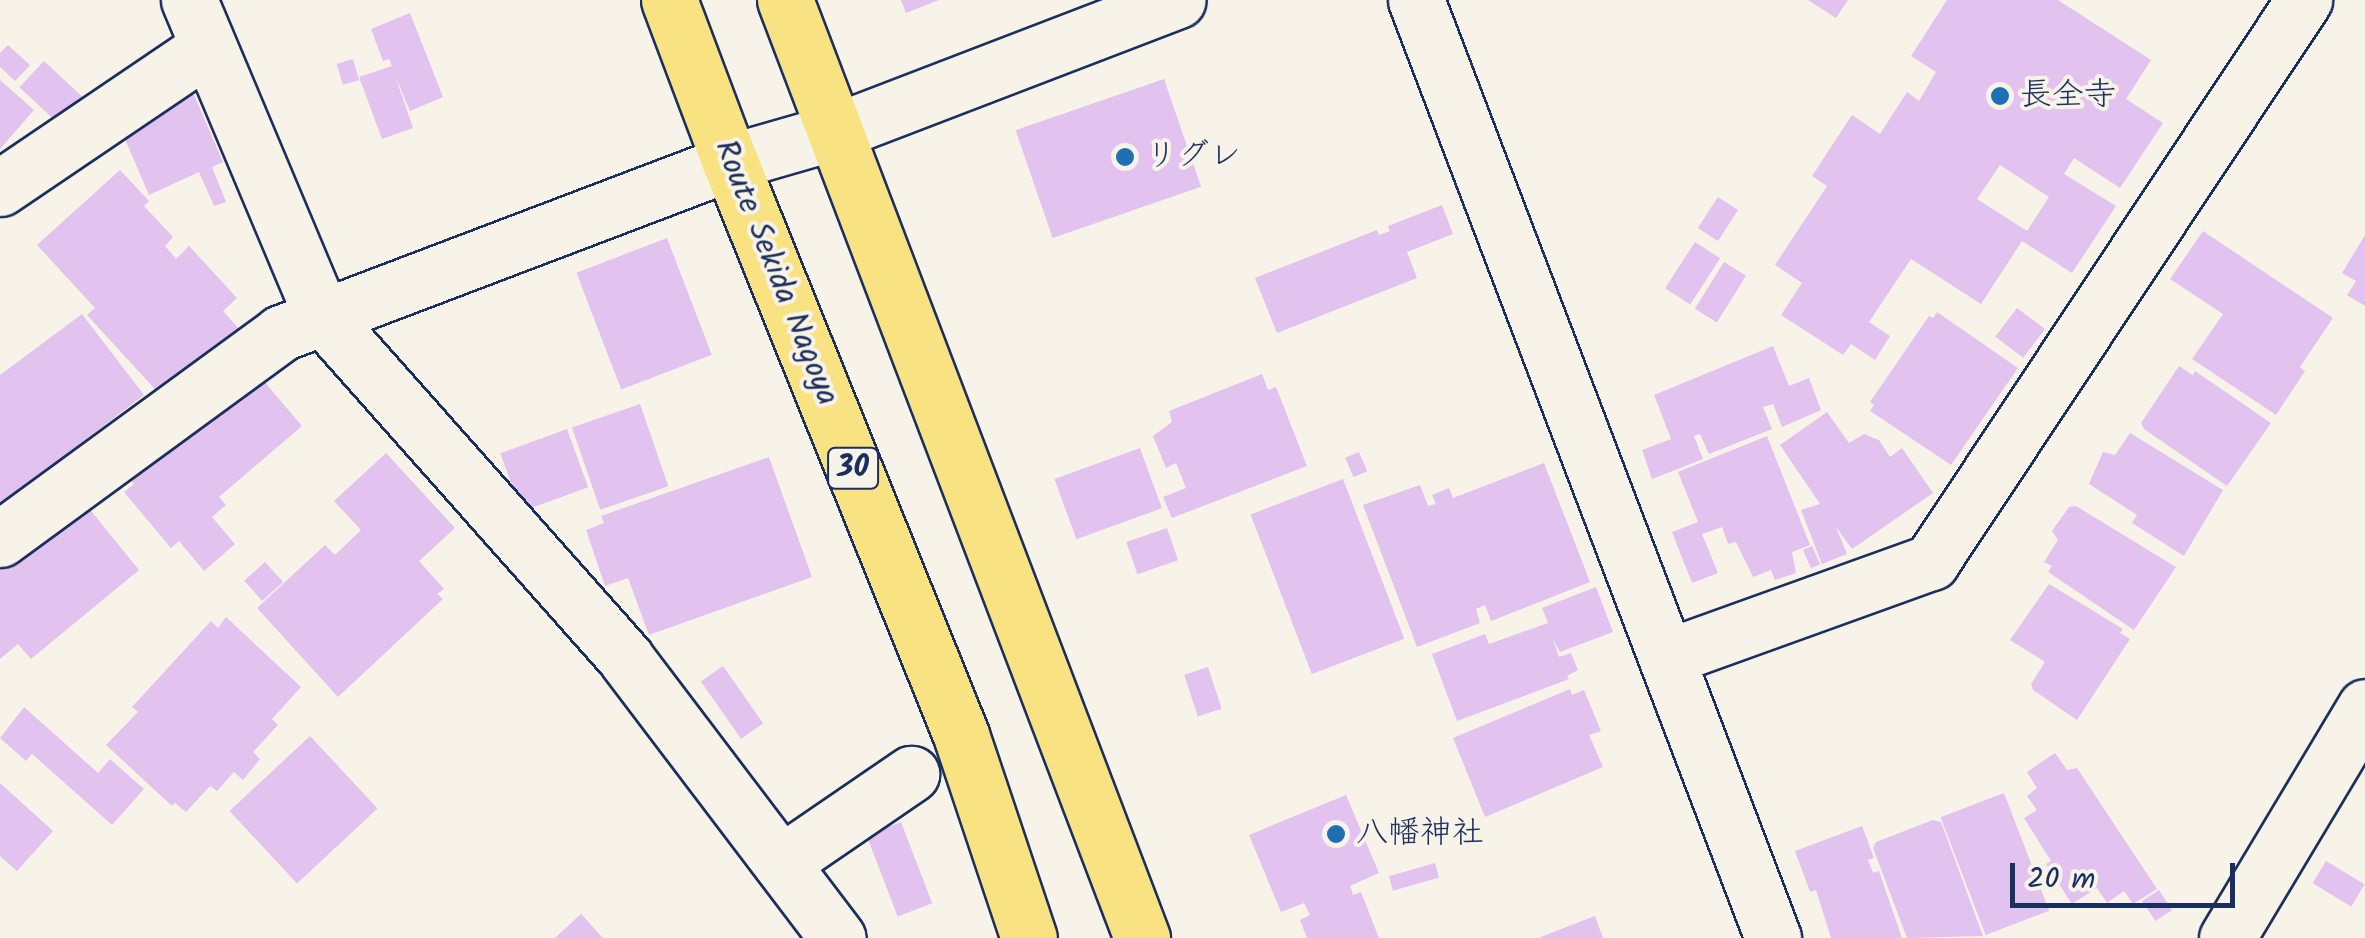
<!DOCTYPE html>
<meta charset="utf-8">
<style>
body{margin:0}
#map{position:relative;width:2365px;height:938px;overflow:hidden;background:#f7f3e8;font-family:Kalam,"Klee One",sans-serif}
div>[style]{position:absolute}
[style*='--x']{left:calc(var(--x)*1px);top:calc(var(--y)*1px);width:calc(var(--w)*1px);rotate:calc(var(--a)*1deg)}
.building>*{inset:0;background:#e2c2ef;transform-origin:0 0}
.roads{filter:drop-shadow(2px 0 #1b2f5e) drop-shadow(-2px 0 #1b2f5e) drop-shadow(0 2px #1b2f5e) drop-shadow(0 -2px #1b2f5e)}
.minor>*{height:55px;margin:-27.5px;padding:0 27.5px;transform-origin:27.5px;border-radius:27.5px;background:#f7f3e8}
.major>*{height:55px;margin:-27.5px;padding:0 27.5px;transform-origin:27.5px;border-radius:27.5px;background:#f8e281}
.dots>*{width:28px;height:28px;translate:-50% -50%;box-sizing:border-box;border:5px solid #f7f3e8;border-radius:50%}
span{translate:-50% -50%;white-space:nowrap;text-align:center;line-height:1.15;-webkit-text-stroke:8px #f7f3e8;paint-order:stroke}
.shield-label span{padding:2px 8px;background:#f7f3e8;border:2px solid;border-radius:8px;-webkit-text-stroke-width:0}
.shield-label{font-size:30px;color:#1b2f5e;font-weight:700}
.poi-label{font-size:32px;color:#1b2f5e}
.left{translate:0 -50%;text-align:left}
.street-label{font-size:32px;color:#1b2f5e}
.scale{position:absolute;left:2010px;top:863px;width:225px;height:45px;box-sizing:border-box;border:5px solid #1b2f5e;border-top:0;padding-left:12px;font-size:30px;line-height:35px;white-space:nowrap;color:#1b2f5e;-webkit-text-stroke:8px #f7f3e8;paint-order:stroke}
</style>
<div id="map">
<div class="building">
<div style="clip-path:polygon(901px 0,939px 0,906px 13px)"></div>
<div style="clip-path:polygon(1808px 0,1848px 0,1836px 18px)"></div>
<div style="clip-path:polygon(evenodd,1947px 0,2058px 0,2151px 60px,2126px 99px,2163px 123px,2120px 188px,2074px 158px,2064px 174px,2116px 206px,2072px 273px,2022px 241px,1981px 304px,1911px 259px,1869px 322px,1890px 336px,1875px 360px,1851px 344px,1843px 355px,1781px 315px,1802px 283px,1775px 265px,1827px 186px,1812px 176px,1852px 115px,1880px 134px,1907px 92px,1919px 101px,1936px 72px,1911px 56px,1947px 0,2000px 165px,2049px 197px,2027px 231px,1977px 199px,2000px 165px)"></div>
<div style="clip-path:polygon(410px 13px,443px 97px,410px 111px,395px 76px,413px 128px,382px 139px,359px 77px,392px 66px,389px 59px,383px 61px,371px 29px)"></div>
<div style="clip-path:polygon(8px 45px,30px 65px,15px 81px,0 67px,0 53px)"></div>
<div style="left:353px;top:59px;width:22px;height:17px;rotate:74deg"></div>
<div style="left:44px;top:61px;width:56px;height:36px;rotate:43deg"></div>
<div style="left:1164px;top:79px;width:114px;height:157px;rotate:71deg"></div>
<div style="clip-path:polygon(0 80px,34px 110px,0 149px)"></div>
<div style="clip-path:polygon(192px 90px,223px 162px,212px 167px,226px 202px,214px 206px,199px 172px,149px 195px,118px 123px)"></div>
<div style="clip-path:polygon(120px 170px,149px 201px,144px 206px,173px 237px,165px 246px,176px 259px,189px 246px,237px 298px,223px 311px,239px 329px,163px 398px,87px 315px,95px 308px,37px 245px)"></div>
<div style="left:1718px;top:197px;width:24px;height:37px;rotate:33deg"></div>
<div style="clip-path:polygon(1442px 205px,1453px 234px,1407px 252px,1417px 278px,1277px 333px,1255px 278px,1377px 230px,1379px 235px,1390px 231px,1388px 226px)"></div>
<div style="clip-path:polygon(2203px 231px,2333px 318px,2300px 367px,2305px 371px,2276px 415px,2192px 359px,2223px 314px,2170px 279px)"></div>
<div style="clip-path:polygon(2365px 235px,2365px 306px,2347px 295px,2356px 281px,2342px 273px)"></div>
<div style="left:667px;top:238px;width:125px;height:97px;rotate:69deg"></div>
<div style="left:1695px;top:242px;width:30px;height:55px;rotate:33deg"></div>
<div style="left:1724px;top:262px;width:26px;height:55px;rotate:32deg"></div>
<div style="left:2017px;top:308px;width:35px;height:36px;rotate:37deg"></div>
<div style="clip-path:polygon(1937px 312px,2018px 368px,1951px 465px,1870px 411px,1874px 405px,1870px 402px,1929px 316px,1933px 318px)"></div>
<div style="clip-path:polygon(82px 314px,144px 395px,56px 462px,60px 467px,0 510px,0 375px)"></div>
<div style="clip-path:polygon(1773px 346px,1789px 386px,1809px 378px,1821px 410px,1782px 427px,1773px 404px,1763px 407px,1772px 429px,1709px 454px,1700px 434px,1694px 436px,1703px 459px,1652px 479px,1642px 450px,1671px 439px,1654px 395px)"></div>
<div style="clip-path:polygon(251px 366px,302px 426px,219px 497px,226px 505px,212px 517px,235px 544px,204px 571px,179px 541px,171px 548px,124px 492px,134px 484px,125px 472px)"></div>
<div style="clip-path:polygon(2179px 366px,2193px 375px,2195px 371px,2271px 423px,2227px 486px,2144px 429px,2141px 423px)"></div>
<div style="clip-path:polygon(1262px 374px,1268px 390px,1276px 387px,1307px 466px,1172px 518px,1163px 497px,1186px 488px,1176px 463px,1166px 468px,1153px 436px,1172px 422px,1169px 411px)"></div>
<div style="left:640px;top:404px;width:87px;height:72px;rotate:71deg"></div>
<div style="clip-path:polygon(1827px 412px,1849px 443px,1864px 434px,1879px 440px,1890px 457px,1902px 448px,1933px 493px,1852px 549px,1836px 527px,1847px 554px,1822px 564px,1801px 510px,1820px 504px,1780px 445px)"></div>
<div style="left:567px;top:429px;width:62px;height:71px;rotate:70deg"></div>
<div style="clip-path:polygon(2130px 433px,2223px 490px,2184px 556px,2132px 523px,2137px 515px,2089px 484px,2103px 452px,2115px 455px)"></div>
<div style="clip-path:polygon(1767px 436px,1810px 545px,1792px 552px,1796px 573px,1775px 580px,1771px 570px,1753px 577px,1736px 542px,1728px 544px,1722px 527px,1702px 534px,1718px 573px,1692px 583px,1672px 532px,1698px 522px,1678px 472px)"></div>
<div style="left:1140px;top:448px;width:64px;height:91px;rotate:70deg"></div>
<div style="left:1359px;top:452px;width:21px;height:15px;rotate:67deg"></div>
<div style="clip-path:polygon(386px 453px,455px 528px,419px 561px,444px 589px,437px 594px,443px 599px,338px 697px,257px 608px,325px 545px,335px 555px,361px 530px,334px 501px)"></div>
<div style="clip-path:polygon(769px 457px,812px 577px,649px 635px,628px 578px,605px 586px,586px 530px,604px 523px,601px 516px)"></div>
<div style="clip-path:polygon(1544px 463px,1590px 582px,1491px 621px,1485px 605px,1476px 609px,1480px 623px,1417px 647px,1363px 505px,1420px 485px,1428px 506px,1436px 504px,1432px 495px,1449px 488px,1453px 498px)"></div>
<div style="left:1343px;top:479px;width:171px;height:99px;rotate:69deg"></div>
<div style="clip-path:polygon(79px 496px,139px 570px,31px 659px,18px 644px,0 659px,0 560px)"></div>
<div style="clip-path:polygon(2076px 506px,2176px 567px,2134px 630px,2048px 572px,2052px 566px,2044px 562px,2058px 540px,2052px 531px,2069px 507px)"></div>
<div style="left:1167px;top:528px;width:34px;height:43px;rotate:71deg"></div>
<div style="left:1812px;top:546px;width:20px;height:10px;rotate:66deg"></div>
<div style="left:265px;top:562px;width:27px;height:28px;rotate:48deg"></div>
<div style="clip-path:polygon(2049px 584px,2123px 629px,2120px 633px,2130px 639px,2077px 720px,2033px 690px,2031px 684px,2045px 662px,2010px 640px)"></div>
<div style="clip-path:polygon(1596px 587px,1613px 632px,1560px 652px,1553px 639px,1559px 657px,1571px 653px,1578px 670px,1567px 676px,1569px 679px,1457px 721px,1432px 654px,1485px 634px,1489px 644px,1548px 623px,1542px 608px)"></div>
<div style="clip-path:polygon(226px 617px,301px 687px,272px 719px,278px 725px,253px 752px,260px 759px,243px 780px,234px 772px,217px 791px,210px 786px,186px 812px,175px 803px,172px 806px,106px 745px,138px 712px,132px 707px,211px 621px,218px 628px)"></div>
<div style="left:723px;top:666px;width:70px;height:27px;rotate:55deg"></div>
<div style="left:1208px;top:667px;width:44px;height:25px;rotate:72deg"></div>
<div style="clip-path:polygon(1570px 689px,1572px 695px,1584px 690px,1601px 731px,1589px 735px,1603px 767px,1485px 817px,1453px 738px)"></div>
<div style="clip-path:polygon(24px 707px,98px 773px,110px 759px,144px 789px,112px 825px,32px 754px,26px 761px,0 738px)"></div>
<div style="left:310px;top:736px;width:99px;height:110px;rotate:47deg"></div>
<div style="clip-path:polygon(2055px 753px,2067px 770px,2077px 768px,2157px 889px,2133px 904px,2124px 891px,2107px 903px,2097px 888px,2072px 904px,2046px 864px,2051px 861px,2024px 818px,2037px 810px,2027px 796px,2037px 788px,2027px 772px)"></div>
<div style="clip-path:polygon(0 783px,53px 831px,17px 871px,0 856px)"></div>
<div style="left:2004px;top:793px;width:126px;height:68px;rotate:69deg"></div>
<div style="clip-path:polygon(1346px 795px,1379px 873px,1350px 886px,1353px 895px,1361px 892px,1379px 938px,1307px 938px,1300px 920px,1310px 915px,1304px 903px,1281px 912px,1249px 835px)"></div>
<div style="clip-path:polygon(1933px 820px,1941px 822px,1983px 936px,1907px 938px,1873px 848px,1876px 842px)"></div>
<div style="left:901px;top:822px;width:87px;height:37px;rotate:69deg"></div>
<div style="clip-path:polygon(1862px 826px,1874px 858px,1868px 860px,1873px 873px,1879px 871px,1902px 938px,1831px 938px,1816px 890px,1810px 892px,1795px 851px)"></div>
<div style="left:2326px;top:861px;width:45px;height:26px;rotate:31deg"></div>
<div style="left:1435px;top:863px;width:15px;height:48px;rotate:74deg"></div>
<div style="left:2159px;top:890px;width:24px;height:20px;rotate:57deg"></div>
<div style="clip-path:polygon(581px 914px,603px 938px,555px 938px)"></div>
<div style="clip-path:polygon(1595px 916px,1603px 938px,1538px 938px)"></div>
</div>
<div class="roads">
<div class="minor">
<div style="--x:189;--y:0;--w:343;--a:67.2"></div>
<div style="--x:322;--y:316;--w:458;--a:48.4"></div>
<div style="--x:626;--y:659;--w:350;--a:52.8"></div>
<div style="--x:1416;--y:0;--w:1004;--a:69.16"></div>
<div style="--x:0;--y:188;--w:251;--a:-34.1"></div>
<div style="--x:0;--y:539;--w:348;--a:-36.2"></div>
<div style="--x:281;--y:333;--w:480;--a:-20.8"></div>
<div style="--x:730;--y:162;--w:108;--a:-16.1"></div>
<div style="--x:834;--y:132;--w:368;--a:-21"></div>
<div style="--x:1667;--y:657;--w:281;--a:-19.8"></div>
<div style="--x:1931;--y:562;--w:675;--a:-56.43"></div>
<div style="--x:781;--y:863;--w:158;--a:-34.4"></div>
<div style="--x:2227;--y:938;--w:269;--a:-59.1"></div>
</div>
<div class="major">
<div style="--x:669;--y:0;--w:173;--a:69.4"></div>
<div style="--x:730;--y:162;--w:618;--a:68.04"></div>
<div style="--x:961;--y:735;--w:214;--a:71.5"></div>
<div style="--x:785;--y:0;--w:1004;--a:69.16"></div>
</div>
</div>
<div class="dots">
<div style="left:2000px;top:96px;background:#1f6fb2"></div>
<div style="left:1125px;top:157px;background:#1f6fb2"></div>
<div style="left:1336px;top:834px;background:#1f6fb2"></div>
</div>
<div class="shield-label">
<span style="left:853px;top:468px">30</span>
</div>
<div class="poi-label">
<span class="left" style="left:2020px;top:96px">長全寺</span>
<span class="left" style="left:1145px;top:157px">リグレ</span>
<span class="left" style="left:1356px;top:834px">八幡神社</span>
</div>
<div class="street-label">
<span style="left:775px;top:273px;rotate:68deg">Route Sekida Nagoya</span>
</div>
<div class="scale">20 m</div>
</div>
